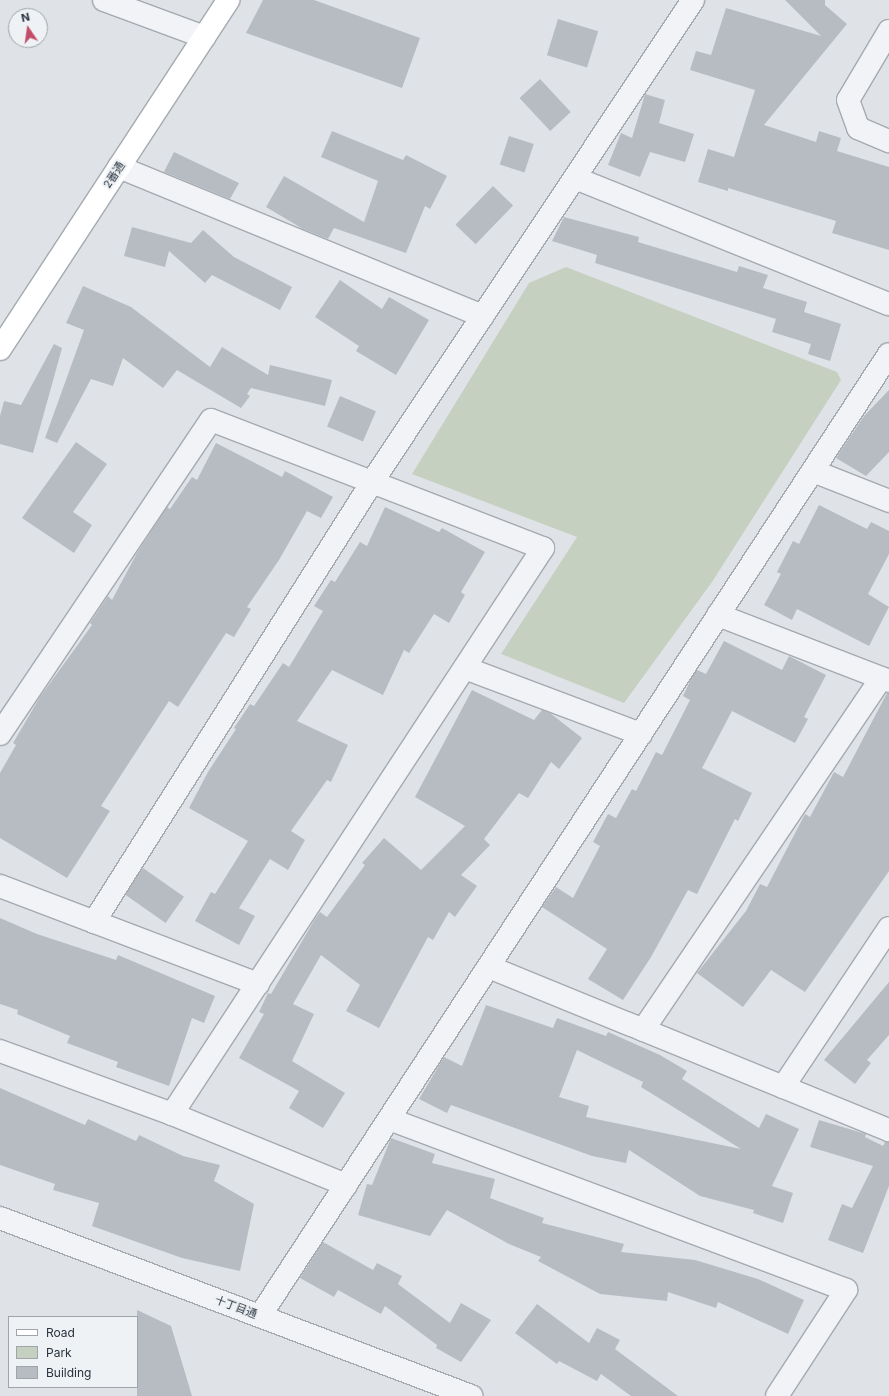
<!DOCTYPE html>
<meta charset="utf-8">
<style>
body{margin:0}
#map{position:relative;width:889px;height:1396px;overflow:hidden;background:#dfe3e7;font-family:Inter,"Noto Sans JP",sans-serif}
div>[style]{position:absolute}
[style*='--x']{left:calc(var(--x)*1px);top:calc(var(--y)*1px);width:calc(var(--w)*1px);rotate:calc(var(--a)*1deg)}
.green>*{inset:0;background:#c6d0c1}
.building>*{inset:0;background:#b7bcc3;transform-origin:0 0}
.roads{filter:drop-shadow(1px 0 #a5aab1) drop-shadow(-1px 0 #a5aab1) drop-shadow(0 1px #a5aab1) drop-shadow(0 -1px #a5aab1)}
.minor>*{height:22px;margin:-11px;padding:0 11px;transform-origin:11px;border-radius:11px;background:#f1f3f6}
.major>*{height:22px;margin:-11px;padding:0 11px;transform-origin:11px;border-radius:11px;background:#fff}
span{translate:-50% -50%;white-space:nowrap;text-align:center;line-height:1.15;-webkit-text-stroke:4px #eef2f5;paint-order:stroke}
.street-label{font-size:11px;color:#29323d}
.legend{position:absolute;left:8px;top:1316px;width:130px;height:72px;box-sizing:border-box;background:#eef2f5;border:1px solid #9fa5ab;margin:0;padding:5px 7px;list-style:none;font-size:12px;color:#29323d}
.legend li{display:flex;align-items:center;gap:8px;height:20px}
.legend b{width:20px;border:1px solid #9fa5ab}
.north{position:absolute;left:8px;top:8px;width:40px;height:40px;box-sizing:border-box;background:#eef2f5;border:1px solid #9fa5ab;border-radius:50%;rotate:347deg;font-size:11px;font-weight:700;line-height:16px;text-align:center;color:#29323d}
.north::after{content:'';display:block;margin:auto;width:14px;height:18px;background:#c34d68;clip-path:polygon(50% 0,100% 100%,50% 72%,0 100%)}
</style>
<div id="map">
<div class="green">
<div style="clip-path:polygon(566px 267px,837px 372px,841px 380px,712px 582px,624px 703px,501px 654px,577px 537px,412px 474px,529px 283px)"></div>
</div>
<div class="building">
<div style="clip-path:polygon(263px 0,314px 0,420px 38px,402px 88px,246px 33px)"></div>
<div style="clip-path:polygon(785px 0,825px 0,825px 5px,847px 24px,764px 125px,816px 142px,819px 131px,841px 138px,837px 151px,889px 167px,889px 250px,832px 233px,836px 221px,728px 188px,728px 191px,698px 182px,708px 149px,734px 157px,755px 90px,690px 70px,696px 51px,711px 55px,726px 8px,821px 36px)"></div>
<div style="left:558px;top:19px;width:42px;height:38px;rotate:17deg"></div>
<div style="left:540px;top:79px;width:45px;height:28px;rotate:47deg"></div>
<div style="clip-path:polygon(645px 94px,665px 100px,659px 123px,694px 134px,685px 162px,650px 152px,640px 177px,608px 165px,621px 133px,632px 138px)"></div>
<div style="clip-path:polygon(332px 131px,403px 160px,406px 155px,447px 176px,430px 209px,425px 206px,406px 253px,334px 228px,328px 239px,303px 229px,266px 207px,284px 176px,364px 222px,378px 181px,321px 157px)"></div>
<div style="left:509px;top:136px;width:26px;height:30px;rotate:18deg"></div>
<div style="clip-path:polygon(174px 152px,239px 183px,230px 199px,164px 172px)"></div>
<div style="left:493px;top:186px;width:28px;height:54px;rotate:44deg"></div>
<div style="clip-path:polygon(564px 217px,639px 237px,638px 242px,737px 272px,739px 266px,768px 275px,763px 288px,807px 302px,804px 312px,841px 324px,830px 361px,808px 354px,811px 344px,772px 332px,776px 319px,595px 263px,597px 255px,552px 241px)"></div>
<div style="clip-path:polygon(132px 227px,191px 243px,203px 230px,234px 257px,292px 287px,280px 310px,212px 275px,205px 283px,169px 251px,165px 267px,124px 256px)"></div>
<div style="clip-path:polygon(340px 280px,382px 309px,389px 297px,429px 320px,396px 375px,356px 351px,359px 346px,315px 317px)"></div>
<div style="clip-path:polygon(83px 286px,131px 307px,210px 367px,222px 347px,268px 375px,270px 365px,332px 380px,325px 406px,251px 388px,247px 394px,250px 396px,241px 408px,177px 370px,163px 388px,123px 358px,113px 386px,91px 379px,57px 443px,45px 438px,84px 330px,66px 323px)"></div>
<div style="clip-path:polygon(54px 344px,62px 348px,33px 453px,0 444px,0 416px,4px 401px,21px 405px)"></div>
<div style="clip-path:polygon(889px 390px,889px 452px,866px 476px,836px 458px,864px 416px)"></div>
<div style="left:340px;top:396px;width:39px;height:33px;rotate:23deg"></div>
<div style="clip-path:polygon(76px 442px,107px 464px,73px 512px,92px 525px,74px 553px,22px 518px)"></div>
<div style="clip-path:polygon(216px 443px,282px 477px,285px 471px,333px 497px,321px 518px,307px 511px,279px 560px,247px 607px,251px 609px,234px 637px,226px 633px,178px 707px,169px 701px,101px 806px,110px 811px,67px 878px,0 838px,0 773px,16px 745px,13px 743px,40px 697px,92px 625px,90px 623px,108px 596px,112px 600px,137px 553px,167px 507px,170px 509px,192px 477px,197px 480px)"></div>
<div style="clip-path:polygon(819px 505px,867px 529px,871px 522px,889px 531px,889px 554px,868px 594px,889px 607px,869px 646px,797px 609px,792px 620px,764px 605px,781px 574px,777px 572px,793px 541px,799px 544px)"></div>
<div style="clip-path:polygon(385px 507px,439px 532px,442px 528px,485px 552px,461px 592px,465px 595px,449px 623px,434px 614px,409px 653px,404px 650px,383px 695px,332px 670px,297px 721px,348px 745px,331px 782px,327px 780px,291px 831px,305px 840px,288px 870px,270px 859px,239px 908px,255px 916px,239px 945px,195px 921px,211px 892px,215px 894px,248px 841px,189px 808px,208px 772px,236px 729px,234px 728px,250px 704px,254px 706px,283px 663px,289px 667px,323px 611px,314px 606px,331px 580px,335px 582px,360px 542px,367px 546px)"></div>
<div style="clip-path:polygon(724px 641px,782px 670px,789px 656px,826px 675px,804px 717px,808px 719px,795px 743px,732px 711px,702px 768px,752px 793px,738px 821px,735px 819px,697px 894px,688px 890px,651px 957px,623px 1000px,588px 979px,607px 949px,542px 907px,556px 887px,573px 898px,600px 846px,593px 842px,608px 814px,616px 818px,632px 789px,636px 791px,656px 752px,662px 755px,690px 700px,683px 696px,692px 677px,697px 670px,706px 674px)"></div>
<div style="clip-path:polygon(472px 690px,534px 720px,542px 710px,550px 713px,582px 738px,559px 769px,551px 762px,528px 798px,519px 793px,484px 839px,490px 845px,461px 875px,477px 886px,455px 917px,449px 912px,433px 940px,428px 937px,379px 1028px,346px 1011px,360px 985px,321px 955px,293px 1004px,314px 1014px,292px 1061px,345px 1093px,323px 1128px,289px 1108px,299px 1091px,239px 1058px,264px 1014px,259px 1012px,268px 993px,271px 994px,315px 919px,320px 912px,327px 917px,365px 865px,362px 863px,384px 838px,421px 870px,465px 826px,415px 797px)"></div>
<div style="clip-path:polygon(887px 693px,889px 693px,889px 871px,805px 992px,771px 970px,743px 1007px,697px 973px,746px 911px,760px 884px,767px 887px,805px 814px,810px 817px,834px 772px,843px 777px)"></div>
<div style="left:143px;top:868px;width:50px;height:32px;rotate:35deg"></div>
<div style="clip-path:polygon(0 918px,37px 934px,116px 960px,118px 955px,215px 996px,204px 1023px,192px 1018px,169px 1086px,116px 1067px,118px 1062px,67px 1043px,70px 1036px,17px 1014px,18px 1010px,0 1004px)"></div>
<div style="clip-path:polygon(889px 982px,889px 1035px,867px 1060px,871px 1063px,855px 1084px,824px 1060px)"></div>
<div style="clip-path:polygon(evenodd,486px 1005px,553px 1028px,557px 1018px,606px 1036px,608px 1032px,660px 1055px,687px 1071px,682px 1079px,759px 1128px,766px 1114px,799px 1129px,772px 1186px,793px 1193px,783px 1223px,753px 1213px,754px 1210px,700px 1196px,629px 1150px,626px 1163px,592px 1156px,451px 1105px,447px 1113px,419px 1099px,444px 1057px,462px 1066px,486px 1005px,577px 1050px,643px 1082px,641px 1087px,741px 1149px,586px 1117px,589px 1106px,559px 1097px,577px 1050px)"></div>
<div style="clip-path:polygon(0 1088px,85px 1125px,88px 1119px,136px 1141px,139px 1135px,183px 1156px,220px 1165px,214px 1181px,254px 1204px,240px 1271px,182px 1258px,92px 1226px,99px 1203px,53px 1190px,55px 1184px,0 1165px)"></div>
<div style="clip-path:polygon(819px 1120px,866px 1134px,865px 1137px,883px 1146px,885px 1142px,889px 1142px,889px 1186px,863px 1253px,828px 1240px,842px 1204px,852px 1208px,873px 1166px,810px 1147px)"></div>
<div style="clip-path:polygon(391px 1138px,435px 1154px,432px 1163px,495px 1179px,490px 1198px,544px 1218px,542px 1223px,624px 1244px,621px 1252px,695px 1260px,758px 1279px,804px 1300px,788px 1334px,718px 1302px,716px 1308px,668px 1292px,667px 1301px,600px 1294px,538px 1261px,541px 1257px,509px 1244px,447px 1210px,430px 1236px,358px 1215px,367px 1184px,372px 1185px)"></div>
<div style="clip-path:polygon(323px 1242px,373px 1270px,377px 1263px,402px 1276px,398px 1284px,450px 1323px,461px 1303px,491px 1320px,461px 1362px,436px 1348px,437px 1345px,385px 1306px,381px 1314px,338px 1290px,334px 1297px,300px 1278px)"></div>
<div style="clip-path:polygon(537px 1304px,589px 1343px,597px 1328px,620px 1340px,615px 1349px,678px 1396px,631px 1396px,601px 1374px,597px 1381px,559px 1361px,557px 1364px,515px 1333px)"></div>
<div style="clip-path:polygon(137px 1310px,171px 1326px,192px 1396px,137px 1396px)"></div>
</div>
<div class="roads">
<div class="minor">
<div style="--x:104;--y:0;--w:107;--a:20.3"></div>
<div style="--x:889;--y:31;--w:80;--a:120.7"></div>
<div style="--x:848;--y:100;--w:30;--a:70"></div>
<div style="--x:858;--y:128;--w:34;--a:23"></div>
<div style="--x:119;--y:167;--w:393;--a:22.3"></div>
<div style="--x:575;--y:178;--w:338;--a:21.9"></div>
<div style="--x:813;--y:471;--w:82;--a:21.5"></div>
<div style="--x:718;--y:615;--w:183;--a:21.1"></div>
<div style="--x:465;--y:668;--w:188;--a:20.6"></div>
<div style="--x:0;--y:734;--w:378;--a:-56.1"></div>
<div style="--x:211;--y:420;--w:356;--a:21.1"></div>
<div style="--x:543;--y:548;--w:677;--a:123.24"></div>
<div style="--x:0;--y:886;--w:276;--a:20.8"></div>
<div style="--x:94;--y:922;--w:520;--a:-57.71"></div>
<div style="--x:372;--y:482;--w:579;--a:-56.34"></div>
<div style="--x:489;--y:967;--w:432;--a:22.2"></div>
<div style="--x:643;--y:1030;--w:425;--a:-55.9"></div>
<div style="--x:0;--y:1051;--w:183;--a:20.1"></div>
<div style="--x:172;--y:1114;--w:188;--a:22.2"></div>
<div style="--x:783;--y:1087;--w:191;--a:-56.3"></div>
<div style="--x:389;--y:1119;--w:488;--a:20.5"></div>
<div style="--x:846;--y:1290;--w:126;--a:123.1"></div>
<div style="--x:0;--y:1218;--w:504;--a:20.7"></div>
<div style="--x:260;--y:1316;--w:1149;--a:-56.82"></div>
</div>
<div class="major">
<div style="--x:0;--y:349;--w:417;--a:-56.8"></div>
</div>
</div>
<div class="street-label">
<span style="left:114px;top:175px;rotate:-57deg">2番通</span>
<span style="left:236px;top:1307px;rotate:21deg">十丁目通</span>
</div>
<ul class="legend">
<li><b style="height:5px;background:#fff"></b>Road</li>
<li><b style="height:11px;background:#c6d0c1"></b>Park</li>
<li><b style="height:11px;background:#b7bcc3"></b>Building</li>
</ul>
<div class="north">N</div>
</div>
